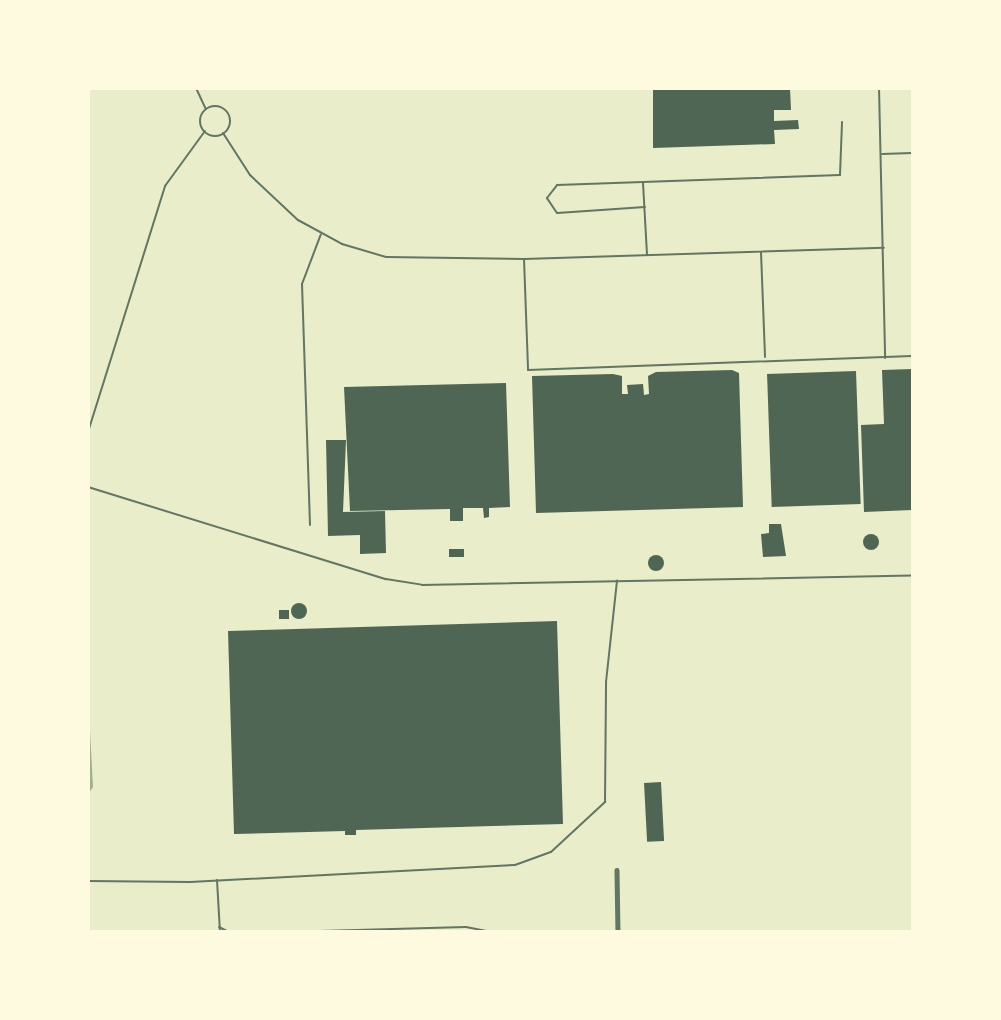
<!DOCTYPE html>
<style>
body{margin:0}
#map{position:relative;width:1001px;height:1020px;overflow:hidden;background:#e9edc9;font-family:"PT Sans",sans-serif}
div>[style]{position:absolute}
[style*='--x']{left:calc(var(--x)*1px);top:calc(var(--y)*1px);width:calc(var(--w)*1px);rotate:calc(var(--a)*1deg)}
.water>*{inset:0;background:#a3b18a}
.building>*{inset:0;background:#4f6655;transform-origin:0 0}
.round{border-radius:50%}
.service>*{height:2px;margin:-1px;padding:0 1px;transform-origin:1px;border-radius:1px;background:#617663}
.service>.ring{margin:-1px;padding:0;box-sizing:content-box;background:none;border:2px solid #617663;border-radius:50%}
.minor>*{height:4.5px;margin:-2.25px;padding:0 2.25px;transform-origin:2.25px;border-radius:2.25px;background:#617663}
span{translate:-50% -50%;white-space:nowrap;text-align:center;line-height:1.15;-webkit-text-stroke:4.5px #fefae0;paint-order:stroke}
.frame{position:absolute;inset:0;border:90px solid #fefae0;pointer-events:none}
</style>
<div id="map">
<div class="water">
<div style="clip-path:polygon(88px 693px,93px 787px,89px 793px,88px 793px)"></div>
</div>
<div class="building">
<div style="clip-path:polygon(653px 88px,790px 88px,791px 110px,774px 110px,774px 121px,798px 120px,799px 129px,774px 130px,775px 144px,653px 148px)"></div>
<div style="clip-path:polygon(912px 369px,912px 510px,864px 512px,861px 425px,884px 424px,882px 370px)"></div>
<div style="clip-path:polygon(732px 370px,739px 373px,743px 507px,536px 513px,532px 376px,613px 374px,622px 376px,622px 394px,628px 394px,627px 385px,643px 384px,644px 395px,649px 394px,648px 376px,656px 372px)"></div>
<div style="left:856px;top:371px;width:133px;height:89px;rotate:88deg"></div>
<div style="clip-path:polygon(506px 383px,510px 507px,489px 508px,489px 517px,484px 518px,483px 508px,463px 508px,463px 521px,450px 521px,450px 509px,350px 511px,344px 387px)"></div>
<div style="clip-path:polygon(326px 440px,346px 440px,343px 512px,385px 511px,386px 553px,360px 554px,360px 535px,328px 536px)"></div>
<div style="clip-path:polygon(769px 524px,781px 524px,786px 556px,763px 557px,761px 534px,769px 533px)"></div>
<div class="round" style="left:863px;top:534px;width:16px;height:16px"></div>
<div style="left:449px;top:549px;width:15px;height:8px"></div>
<div class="round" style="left:648px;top:555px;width:16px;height:16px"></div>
<div class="round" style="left:291px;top:603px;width:16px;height:16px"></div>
<div style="left:279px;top:610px;width:10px;height:9px"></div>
<div style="clip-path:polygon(557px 621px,563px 824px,356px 830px,356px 835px,345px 835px,345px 831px,234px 834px,228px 631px)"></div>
<div style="left:661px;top:782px;width:59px;height:17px;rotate:87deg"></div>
</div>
<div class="service">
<div style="--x:196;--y:88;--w:23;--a:65"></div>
<div style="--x:879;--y:88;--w:270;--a:88.7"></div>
<div class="ring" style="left:200px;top:106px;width:28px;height:28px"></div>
<div style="--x:223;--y:133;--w:50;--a:57.3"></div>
<div style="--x:250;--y:175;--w:66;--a:43.2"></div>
<div style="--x:298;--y:220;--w:50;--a:28.6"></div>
<div style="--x:342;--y:244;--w:46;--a:16.5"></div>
<div style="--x:386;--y:257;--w:138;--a:0.8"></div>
<div style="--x:524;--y:259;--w:360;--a:-1.8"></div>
<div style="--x:882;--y:154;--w:30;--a:-2"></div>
<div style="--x:643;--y:183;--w:72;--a:86.8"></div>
<div style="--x:645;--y:207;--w:88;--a:176.1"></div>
<div style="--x:557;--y:213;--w:18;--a:-124"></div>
<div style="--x:547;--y:198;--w:16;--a:-52"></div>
<div style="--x:557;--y:185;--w:283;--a:-2"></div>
<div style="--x:840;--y:175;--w:53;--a:-87.8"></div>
<div style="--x:761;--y:252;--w:105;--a:87.8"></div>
<div style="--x:524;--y:259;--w:111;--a:87.9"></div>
<div style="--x:528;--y:370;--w:384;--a:-2.1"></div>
<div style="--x:88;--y:432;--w:258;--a:-72.6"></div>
<div style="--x:165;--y:186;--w:68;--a:-54"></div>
<div style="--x:88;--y:487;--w:312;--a:17.2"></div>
<div style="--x:386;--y:579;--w:36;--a:9"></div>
<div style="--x:422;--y:585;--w:490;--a:-1.1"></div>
<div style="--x:310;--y:525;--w:241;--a:-91.9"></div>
<div style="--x:302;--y:284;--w:53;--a:-69.2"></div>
<div style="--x:217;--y:880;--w:52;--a:86.7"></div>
<div style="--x:88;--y:881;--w:102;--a:0.6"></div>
<div style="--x:190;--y:882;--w:325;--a:-3"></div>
<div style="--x:515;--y:865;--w:38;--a:-20"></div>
<div style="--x:551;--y:852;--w:74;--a:-42.8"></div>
<div style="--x:605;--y:802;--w:120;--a:-89.5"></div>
<div style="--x:606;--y:682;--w:102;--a:-83.8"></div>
<div style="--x:219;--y:927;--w:11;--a:27"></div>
<div style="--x:283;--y:932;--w:183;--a:-1.6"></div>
<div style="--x:466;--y:927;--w:26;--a:11"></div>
</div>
<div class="minor">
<div style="--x:617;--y:870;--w:62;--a:89.1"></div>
</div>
<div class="frame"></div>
</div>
